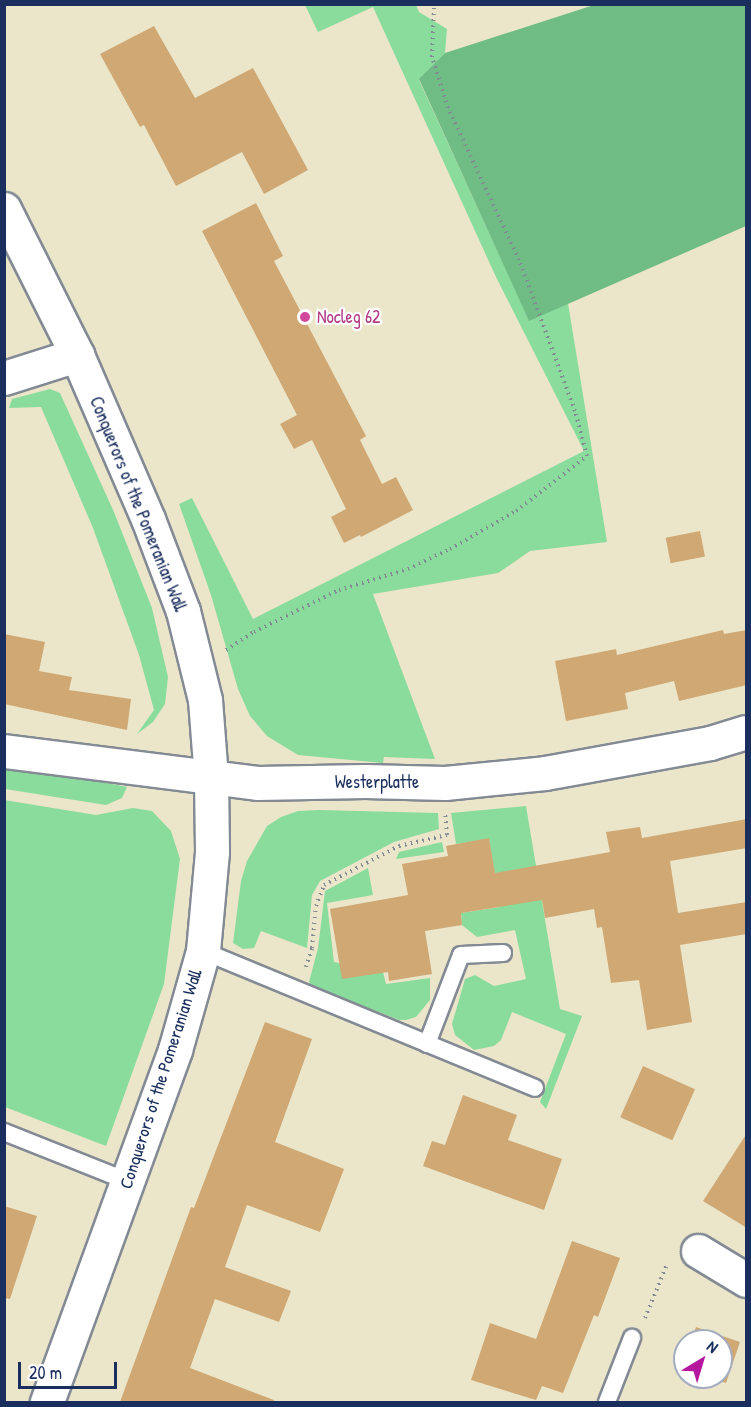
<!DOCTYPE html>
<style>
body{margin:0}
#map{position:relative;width:751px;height:1407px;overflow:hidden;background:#ebe6ca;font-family:"Patrick Hand",sans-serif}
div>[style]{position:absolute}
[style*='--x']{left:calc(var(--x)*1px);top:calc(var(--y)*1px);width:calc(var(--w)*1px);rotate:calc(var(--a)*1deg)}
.green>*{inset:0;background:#8adc9c}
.forest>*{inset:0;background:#6fbc84}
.building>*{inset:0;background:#cfa874;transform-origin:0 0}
.path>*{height:4px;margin-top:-2px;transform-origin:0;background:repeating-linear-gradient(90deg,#838a94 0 1.5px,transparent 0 6px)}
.roads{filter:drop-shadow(2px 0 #838a94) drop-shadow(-2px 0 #838a94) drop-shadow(0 2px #838a94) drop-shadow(0 -2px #838a94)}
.service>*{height:16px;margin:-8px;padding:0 8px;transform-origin:8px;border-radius:8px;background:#fff}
.minor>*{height:33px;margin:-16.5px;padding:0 16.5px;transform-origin:16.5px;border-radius:16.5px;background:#fff}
.dots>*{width:16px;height:16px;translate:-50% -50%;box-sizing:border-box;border:3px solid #fff;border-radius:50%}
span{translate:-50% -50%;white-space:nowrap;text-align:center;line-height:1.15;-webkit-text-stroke:4.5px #fff;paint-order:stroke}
.hotel-label{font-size:18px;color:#b23c85}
.left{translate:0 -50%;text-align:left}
.street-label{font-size:18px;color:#1b2f5e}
.frame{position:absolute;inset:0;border:6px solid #1b2f5e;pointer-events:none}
.north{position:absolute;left:673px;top:1329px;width:60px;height:60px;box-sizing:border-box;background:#fff;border:2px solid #a4acbf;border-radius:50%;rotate:38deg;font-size:16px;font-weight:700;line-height:24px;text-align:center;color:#1b2f5e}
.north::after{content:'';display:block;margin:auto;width:21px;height:27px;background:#b5179e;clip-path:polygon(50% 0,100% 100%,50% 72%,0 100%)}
.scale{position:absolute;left:18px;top:1362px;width:99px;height:27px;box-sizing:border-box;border:3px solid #1b2f5e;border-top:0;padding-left:8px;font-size:18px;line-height:21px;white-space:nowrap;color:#1b2f5e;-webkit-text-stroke:4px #fff;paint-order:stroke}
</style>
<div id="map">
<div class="green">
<div style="clip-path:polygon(305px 5px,416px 5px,419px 12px,447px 29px,445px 53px,419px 80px,529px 320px,568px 303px,607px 542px,530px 551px,498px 573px,373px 594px,435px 759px,384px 757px,383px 763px,298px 755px,267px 736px,250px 716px,238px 689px,211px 595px,179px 504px,192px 498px,253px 619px,584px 451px,496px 277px,373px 7px,318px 32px)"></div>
<div style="clip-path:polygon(50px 389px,60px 393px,114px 512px,152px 608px,168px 677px,165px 704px,153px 722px,137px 734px,154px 710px,139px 655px,93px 528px,41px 407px,9px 408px,12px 399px)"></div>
<div style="clip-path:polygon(4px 763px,127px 787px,122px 798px,106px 805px,5px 789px)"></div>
<div style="clip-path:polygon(4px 800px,96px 815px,133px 808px,152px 811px,171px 831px,180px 859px,164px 984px,106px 1146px,5px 1107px)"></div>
<div style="clip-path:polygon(526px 806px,560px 1009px,582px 1016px,546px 1109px,540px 1102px,566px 1034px,512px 1012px,501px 1040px,494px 1046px,474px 1050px,455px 1035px,452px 1024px,465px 979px,475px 975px,494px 986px,526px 979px,515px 930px,477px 937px,462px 925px,461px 913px,500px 907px,489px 839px,456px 844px,451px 813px)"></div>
<div style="clip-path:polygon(319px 810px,438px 813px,439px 829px,394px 842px,320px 881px,312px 895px,307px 948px,261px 931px,254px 948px,243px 949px,233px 943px,241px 881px,247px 861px,267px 826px,281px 817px,298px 811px)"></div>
<div style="clip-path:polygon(442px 842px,444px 852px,396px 859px,399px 852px)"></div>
<div style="clip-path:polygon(368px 868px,373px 895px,327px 903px,334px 962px,383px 972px,386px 984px,430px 978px,430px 1000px,416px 1017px,406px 1020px,399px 1020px,312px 986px,309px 982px,318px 948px,325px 891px)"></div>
</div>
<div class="forest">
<div style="clip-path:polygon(597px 4px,746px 5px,746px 226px,529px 321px,419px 79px,445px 53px)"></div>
</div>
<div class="building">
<div style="clip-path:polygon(154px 26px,195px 98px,253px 68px,308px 170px,264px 194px,242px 152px,176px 186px,144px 125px,140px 127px,100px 54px)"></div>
<div style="clip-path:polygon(256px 203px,283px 256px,274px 261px,366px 436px,360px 440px,382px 484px,396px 477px,413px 510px,361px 537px,360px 535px,344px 543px,331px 517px,346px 509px,312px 440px,294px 449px,280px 424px,297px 415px,202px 231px)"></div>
<div style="left:700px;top:531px;width:26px;height:35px;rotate:79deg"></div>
<div style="clip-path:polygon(723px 630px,724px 634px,747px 630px,747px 685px,679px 701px,674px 681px,625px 693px,628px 709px,566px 721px,555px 661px,616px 649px,617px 655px)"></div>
<div style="clip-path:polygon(4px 634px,45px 642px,39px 671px,72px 677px,69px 690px,131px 699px,127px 730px,4px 704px)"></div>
<div style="clip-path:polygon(747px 819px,747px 848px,670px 861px,678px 913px,747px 902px,747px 934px,680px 945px,692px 1022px,647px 1030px,639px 980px,611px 983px,602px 927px,597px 928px,594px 909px,545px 918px,542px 900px,461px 913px,462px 925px,425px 931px,432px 974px,389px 981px,388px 972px,342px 979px,330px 909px,408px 895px,402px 864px,448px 856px,446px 846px,489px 838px,495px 873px,610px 852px,606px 832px,640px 827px,642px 838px)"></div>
<div style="clip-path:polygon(265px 1022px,312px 1039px,275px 1142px,344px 1169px,320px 1232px,247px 1205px,225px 1267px,291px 1291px,279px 1322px,215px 1299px,190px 1368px,274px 1400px,274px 1402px,120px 1402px,191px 1207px,194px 1208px)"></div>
<div style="left:643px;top:1066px;width:57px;height:56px;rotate:24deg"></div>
<div style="clip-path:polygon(463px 1095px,517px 1115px,508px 1140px,562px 1159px,544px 1210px,423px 1166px,432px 1141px,445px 1145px)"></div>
<div style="clip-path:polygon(747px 1133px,747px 1228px,703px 1201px)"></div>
<div style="clip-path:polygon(4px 1206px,37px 1216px,10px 1299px,4px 1298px)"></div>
<div style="clip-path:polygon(572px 1241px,620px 1258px,598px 1317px,594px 1315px,563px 1393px,542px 1386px,536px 1400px,471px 1380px,490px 1323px,536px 1339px)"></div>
<div style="clip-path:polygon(696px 1327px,740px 1342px,726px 1383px,708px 1377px,721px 1377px,721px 1341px,691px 1341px)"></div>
</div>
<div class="path">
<div style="--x:226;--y:650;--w:33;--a:-33"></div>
<div style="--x:254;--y:632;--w:95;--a:-26.3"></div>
<div style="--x:339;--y:590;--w:72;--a:-16.9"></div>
<div style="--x:408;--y:569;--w:47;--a:-25.5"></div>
<div style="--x:450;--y:549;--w:76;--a:-29.9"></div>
<div style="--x:516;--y:511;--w:90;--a:-37.8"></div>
<div style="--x:587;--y:456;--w:47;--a:-104.9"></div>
<div style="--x:575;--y:411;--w:161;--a:-110.3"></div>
<div style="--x:519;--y:260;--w:168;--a:-115"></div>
<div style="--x:448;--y:108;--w:53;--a:-107.4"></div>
<div style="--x:432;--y:57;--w:49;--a:-87.7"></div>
<div style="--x:306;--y:967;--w:20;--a:-72"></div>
<div style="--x:312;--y:948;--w:42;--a:-84.6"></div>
<div style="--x:316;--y:906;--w:22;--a:-69"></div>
<div style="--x:324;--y:885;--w:85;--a:-27.5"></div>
<div style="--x:399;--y:846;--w:49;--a:-12.9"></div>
<div style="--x:447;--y:835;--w:21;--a:-95"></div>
<div style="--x:645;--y:1318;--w:58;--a:-67.8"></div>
</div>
<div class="roads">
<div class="service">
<div style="--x:203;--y:951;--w:359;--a:22.4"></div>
<div style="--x:427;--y:1044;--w:95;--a:-69.1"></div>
<div style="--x:461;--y:955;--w:42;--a:-2.7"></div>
<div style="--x:4;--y:1132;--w:132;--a:21.7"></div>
<div style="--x:607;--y:1402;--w:69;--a:-68.7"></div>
</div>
<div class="minor">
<div style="--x:4;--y:209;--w:163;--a:63.4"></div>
<div style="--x:77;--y:355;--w:179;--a:66.6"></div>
<div style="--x:148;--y:519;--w:98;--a:69.2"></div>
<div style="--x:183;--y:611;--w:92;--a:76.1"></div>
<div style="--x:205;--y:700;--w:78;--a:85.6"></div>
<div style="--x:211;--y:778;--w:74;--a:89.2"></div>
<div style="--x:212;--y:852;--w:99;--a:95.2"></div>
<div style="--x:203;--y:951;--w:103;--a:105.8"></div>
<div style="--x:175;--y:1050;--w:375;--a:110"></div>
<div style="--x:4;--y:378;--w:77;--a:-17.5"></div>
<div style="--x:4;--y:751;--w:255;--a:7.2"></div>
<div style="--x:257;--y:783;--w:108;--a:-1.1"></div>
<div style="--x:365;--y:781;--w:80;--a:1.4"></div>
<div style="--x:445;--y:783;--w:100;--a:-5.7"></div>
<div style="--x:545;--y:773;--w:168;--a:-10.3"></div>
<div style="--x:710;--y:743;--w:38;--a:-17"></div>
<div style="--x:698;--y:1251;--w:56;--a:31.1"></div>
</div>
</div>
<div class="dots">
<div style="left:305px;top:317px;background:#d1479c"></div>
</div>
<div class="hotel-label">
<span class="left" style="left:317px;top:317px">Nocleg 62</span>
</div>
<div class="street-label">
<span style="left:138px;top:504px;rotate:68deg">Conquerors of the Pomeranian Wall</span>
<span style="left:377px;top:782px">Westerplatte</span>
<span style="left:161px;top:1079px;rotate:-72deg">Conquerors of the Pomeranian Wall</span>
</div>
<div class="frame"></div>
<div class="north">N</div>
<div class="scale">20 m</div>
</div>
